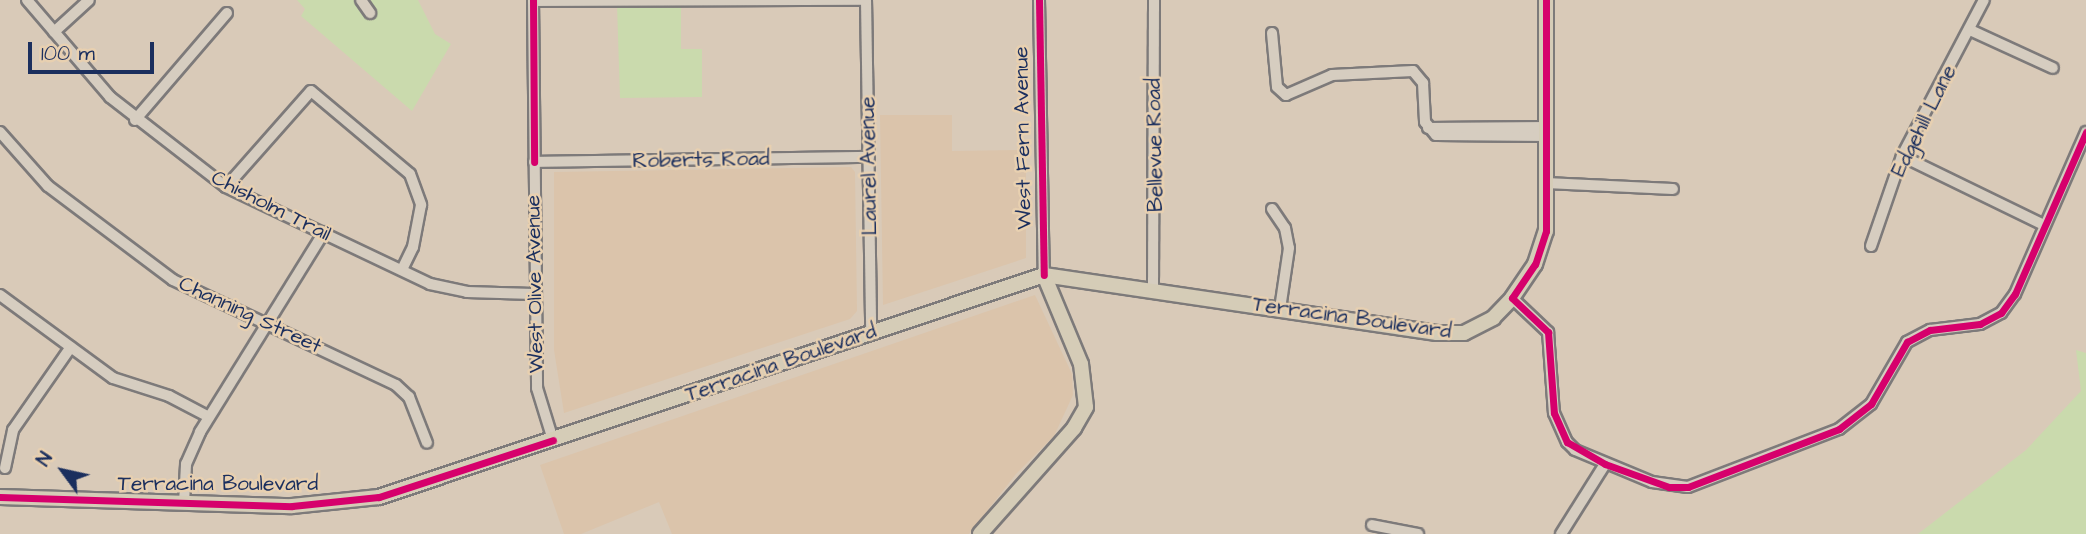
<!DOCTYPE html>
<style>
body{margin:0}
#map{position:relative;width:2086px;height:534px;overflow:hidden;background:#d9cab8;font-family:"Architects Daughter",sans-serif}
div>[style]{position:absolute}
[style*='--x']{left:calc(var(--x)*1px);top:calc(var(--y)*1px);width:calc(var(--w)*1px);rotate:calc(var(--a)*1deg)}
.built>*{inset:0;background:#dbc4ab}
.green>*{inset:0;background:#cadaad}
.roads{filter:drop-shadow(2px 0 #7d7a7a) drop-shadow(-2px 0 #7d7a7a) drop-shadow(0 2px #7d7a7a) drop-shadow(0 -2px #7d7a7a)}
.minor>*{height:10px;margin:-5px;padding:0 5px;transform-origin:5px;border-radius:5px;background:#d6cdc0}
.major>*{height:14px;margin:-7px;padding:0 7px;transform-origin:7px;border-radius:7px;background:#d5ccb7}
.cycleway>*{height:7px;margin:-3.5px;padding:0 3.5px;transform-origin:3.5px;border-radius:3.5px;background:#d6006c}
span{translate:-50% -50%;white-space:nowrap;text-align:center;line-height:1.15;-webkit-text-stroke:5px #e8d0b0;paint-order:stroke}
.street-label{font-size:21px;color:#1b2f5e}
.north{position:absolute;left:28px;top:436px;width:70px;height:70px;-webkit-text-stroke:5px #e8d0b0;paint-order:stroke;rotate:303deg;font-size:19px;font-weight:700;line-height:28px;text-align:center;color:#1b2f5e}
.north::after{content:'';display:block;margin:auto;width:24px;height:32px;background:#1b2f5e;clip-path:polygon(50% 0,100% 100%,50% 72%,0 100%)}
.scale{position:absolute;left:28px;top:42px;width:126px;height:32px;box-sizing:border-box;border:4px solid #1b2f5e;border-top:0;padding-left:9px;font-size:21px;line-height:24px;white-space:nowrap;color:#1b2f5e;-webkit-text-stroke:5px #e8d0b0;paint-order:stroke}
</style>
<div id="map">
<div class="built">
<div style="clip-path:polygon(880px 115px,952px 115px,952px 151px,1026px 150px,1026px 258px,883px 305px)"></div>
<div style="clip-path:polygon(851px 167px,855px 172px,857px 311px,850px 319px,564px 413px,554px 350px,554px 172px)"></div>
<div style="clip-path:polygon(1035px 295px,1072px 374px,1073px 395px,1054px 436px,1016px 474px,969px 534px,672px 534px,659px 502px,581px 534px,564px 534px,540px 465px)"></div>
</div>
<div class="green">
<div style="clip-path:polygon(297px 0,418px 0,435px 34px,451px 44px,412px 111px,301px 16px,305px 9px)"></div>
<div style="clip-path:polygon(617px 5px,681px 6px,681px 49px,702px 49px,702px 97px,620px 98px)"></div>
<div style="clip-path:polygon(2076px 350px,2086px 353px,2086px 534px,1918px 534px,2026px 450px,2081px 391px)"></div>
</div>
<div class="roads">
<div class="minor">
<div style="--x:27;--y:0;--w:128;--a:49.4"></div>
<div style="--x:110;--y:97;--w:147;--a:37.8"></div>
<div style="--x:226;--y:187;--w:226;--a:25.4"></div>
<div style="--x:430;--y:284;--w:38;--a:12"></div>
<div style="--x:467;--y:292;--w:66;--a:1.7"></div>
<div style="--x:361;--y:0;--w:16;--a:55"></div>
<div style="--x:533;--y:0;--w:388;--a:89.4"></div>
<div style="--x:537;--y:388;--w:54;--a:72.9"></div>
<div style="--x:866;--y:0;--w:332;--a:89.1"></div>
<div style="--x:1039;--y:0;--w:275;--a:89"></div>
<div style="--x:533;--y:1;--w:333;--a:-0.2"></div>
<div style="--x:1970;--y:30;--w:91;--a:24.6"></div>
<div style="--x:54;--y:32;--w:47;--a:-42.4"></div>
<div style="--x:1272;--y:33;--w:54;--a:84.7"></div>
<div style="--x:1277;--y:87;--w:12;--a:42"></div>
<div style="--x:1286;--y:95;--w:50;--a:-23.5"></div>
<div style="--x:1332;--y:75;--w:81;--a:-2.8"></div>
<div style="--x:1413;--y:71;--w:16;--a:50"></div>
<div style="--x:1423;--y:83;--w:39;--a:87"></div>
<div style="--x:1425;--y:122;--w:17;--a:50"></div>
<div style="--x:1436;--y:135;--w:111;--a:0.5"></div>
<div style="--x:135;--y:120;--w:141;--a:-49.3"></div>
<div style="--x:1428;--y:128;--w:119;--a:-0.5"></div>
<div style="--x:0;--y:132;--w:72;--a:48.4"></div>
<div style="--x:48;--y:186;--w:156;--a:36.9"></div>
<div style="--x:173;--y:280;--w:246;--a:25.2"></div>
<div style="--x:396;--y:385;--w:18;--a:43"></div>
<div style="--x:409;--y:397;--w:49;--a:68.6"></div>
<div style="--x:1902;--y:156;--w:156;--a:25.9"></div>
<div style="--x:534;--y:162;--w:335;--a:-0.9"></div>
<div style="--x:1546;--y:183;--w:127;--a:2.7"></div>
<div style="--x:226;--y:187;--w:128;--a:-48.5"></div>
<div style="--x:311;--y:91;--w:129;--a:40"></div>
<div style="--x:410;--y:174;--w:33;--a:70"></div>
<div style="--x:421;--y:205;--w:43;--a:100.8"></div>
<div style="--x:413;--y:247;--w:25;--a:116"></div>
<div style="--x:1272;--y:209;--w:23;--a:56"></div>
<div style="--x:1285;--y:228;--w:20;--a:79"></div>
<div style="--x:1289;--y:248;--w:62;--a:98.4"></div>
<div style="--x:1871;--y:246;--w:95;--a:-71"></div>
<div style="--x:1902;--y:156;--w:176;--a:-62.3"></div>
<div style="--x:1153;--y:290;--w:290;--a:-89.8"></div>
<div style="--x:0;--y:295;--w:140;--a:36.3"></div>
<div style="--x:113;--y:378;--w:59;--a:17.8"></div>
<div style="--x:169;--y:396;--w:45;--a:27.7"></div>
<div style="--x:1512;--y:298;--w:50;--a:43.4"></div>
<div style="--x:1548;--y:332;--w:81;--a:85.8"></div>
<div style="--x:1554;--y:413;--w:32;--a:66"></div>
<div style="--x:1567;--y:442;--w:11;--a:45"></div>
<div style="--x:1575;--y:450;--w:83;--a:22.6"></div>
<div style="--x:1652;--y:482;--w:36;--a:8"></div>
<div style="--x:1688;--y:487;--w:162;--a:-21"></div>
<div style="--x:1839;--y:429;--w:41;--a:-38"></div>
<div style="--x:1871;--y:404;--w:72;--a:-59.9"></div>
<div style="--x:1907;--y:342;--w:26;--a:-28"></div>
<div style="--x:1930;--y:330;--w:50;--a:-6.8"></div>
<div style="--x:1980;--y:324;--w:24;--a:-28"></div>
<div style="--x:2001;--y:313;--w:24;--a:-54"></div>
<div style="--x:2015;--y:294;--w:177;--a:-66.3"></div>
<div style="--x:5;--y:468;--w:39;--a:-78"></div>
<div style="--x:13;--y:430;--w:101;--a:-55.1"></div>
<div style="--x:184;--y:504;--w:40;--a:-87.1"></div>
<div style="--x:186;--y:464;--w:35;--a:-66"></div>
<div style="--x:200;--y:432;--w:235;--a:-58.2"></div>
<div style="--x:1372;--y:525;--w:47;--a:11.1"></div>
<div style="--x:1561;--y:534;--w:83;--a:-57.8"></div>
</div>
<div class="major">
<div style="--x:0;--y:497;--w:292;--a:1.8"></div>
<div style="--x:292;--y:506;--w:87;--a:-5.9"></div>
<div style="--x:379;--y:497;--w:701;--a:-18.46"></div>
<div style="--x:1044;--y:275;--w:397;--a:8.4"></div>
<div style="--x:1437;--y:333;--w:27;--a:0"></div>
<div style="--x:1464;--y:333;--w:33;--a:-27"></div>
<div style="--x:1493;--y:318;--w:28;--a:-46"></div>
<div style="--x:1512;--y:298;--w:41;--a:-55.9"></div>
<div style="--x:1535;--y:264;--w:35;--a:-72"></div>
<div style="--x:1546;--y:231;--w:231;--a:-90"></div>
<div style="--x:980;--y:534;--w:142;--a:-48.4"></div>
<div style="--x:1074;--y:428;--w:24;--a:-60"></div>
<div style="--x:1086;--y:407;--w:43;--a:-96.6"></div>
<div style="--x:1081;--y:364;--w:96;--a:-112.6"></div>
</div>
</div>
<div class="cycleway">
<div style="--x:533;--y:0;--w:162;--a:89.6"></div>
<div style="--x:1039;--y:0;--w:275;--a:89"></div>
<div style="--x:1546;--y:0;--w:231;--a:90"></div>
<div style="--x:1546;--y:231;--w:35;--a:108"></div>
<div style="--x:1535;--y:264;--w:41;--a:124.1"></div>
<div style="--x:1512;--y:298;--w:50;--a:43.4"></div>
<div style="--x:1548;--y:332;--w:81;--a:85.8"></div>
<div style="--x:1554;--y:413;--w:32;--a:66"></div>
<div style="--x:1567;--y:442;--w:44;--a:30.1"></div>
<div style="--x:1605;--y:464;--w:68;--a:19.8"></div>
<div style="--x:1669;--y:487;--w:19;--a:0"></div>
<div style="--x:1688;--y:487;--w:162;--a:-21"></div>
<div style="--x:1839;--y:429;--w:41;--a:-38"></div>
<div style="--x:1871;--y:404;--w:72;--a:-59.9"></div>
<div style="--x:1907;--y:342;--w:26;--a:-28"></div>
<div style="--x:1930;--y:330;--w:50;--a:-6.8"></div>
<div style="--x:1980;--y:324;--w:24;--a:-28"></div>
<div style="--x:2001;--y:313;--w:24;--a:-54"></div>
<div style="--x:2015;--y:294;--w:177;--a:-66.3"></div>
<div style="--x:0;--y:497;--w:292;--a:1.8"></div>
<div style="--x:292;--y:506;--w:87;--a:-5.9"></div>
<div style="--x:379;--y:497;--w:183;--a:-18.1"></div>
</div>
<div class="street-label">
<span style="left:1924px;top:121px;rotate:-64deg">Edgehill Lane</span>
<span style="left:1023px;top:138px;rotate:-91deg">West Fern Avenue</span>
<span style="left:1155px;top:145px;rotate:-91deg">Bellevue Road</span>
<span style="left:701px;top:160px;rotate:-1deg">Roberts Road</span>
<span style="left:869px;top:166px;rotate:-91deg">Laurel Avenue</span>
<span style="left:271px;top:206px;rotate:27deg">Chisholm Trail</span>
<span style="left:535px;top:284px;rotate:-91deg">West Olive Avenue</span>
<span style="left:250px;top:315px;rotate:25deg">Channing Street</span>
<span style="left:1352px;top:318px;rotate:8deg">Terracina Boulevard</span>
<span style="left:781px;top:363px;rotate:-19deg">Terracina Boulevard</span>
<span style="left:218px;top:484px">Terracina Boulevard</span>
</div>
<div class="north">N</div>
<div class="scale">100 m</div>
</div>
